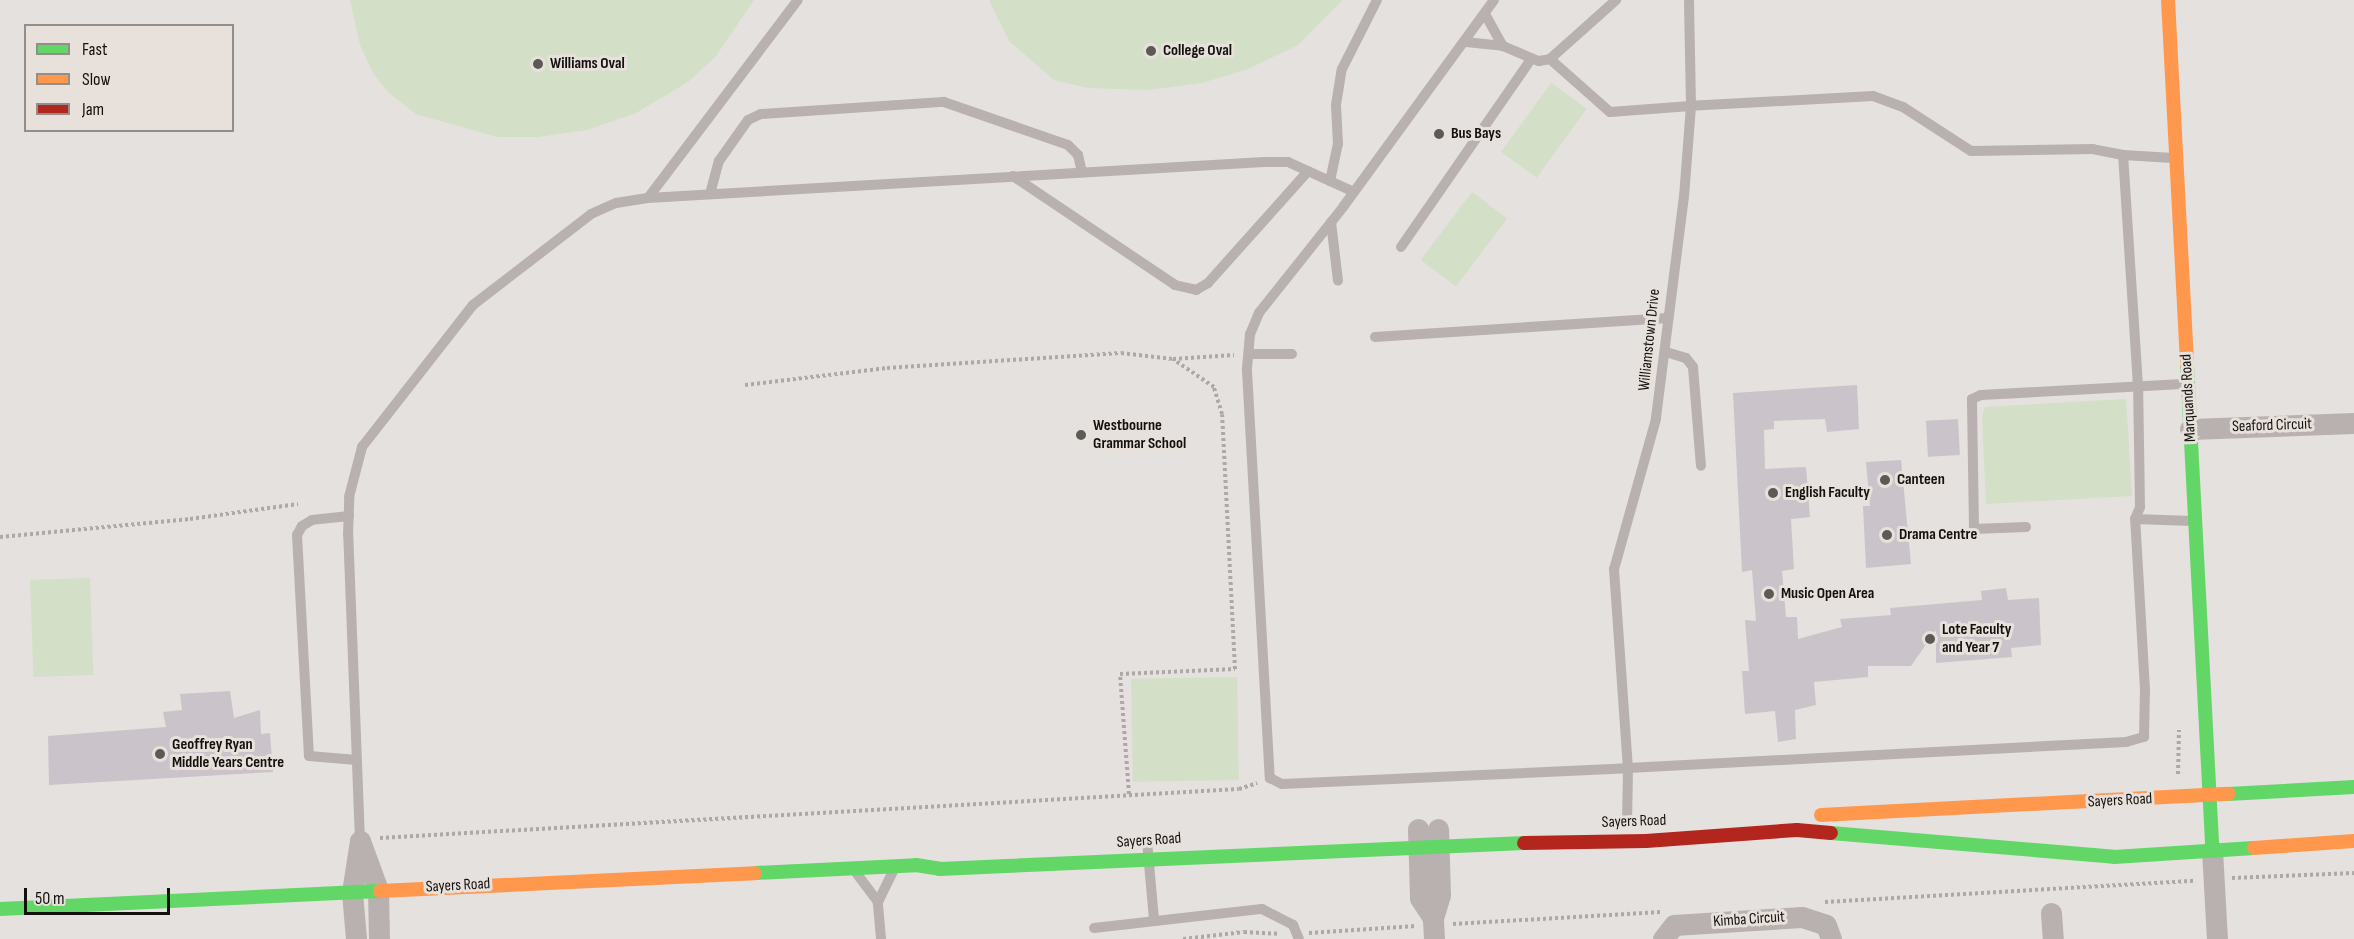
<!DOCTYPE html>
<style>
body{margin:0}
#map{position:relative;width:2354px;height:939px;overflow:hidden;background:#e5e1de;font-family:"Sofia Sans Condensed",sans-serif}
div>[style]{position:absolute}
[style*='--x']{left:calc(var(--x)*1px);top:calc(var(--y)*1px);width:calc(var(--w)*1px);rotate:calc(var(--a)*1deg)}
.green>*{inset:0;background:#d3dfc7;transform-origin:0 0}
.building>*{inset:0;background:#cac3c9;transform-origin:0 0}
.path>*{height:4px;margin-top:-2px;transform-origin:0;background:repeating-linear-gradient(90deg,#aea8a7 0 3px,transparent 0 6px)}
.lane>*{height:10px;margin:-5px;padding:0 5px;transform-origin:5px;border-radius:5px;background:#b9b1af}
.street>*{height:21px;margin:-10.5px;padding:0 10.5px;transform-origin:10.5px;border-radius:10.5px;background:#b9b1af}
.fast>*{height:14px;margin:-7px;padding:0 7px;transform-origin:7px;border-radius:7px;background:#63d668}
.slow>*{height:14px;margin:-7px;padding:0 7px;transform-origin:7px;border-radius:7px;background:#ff974d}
.jam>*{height:14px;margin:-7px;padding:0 7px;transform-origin:7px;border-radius:7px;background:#b3261e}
.dots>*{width:16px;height:16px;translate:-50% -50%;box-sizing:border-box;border:3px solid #e8e1db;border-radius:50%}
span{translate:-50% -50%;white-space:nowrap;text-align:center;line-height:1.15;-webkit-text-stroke:6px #e8e1db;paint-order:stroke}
.poi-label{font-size:16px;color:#13110f;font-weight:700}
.left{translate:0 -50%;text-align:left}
.street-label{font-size:16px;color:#13110f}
.legend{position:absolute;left:24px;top:24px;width:210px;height:108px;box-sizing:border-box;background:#e8e1db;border:2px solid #938e89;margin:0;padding:8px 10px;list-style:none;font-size:18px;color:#13110f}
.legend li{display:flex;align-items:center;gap:12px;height:30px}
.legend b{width:30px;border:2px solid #938e89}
.scale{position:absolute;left:24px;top:888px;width:146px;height:27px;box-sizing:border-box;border:3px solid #13110f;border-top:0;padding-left:8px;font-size:18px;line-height:21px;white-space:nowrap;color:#13110f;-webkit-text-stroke:4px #e8e1db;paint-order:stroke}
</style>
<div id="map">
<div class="green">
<div style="clip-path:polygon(350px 0,754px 0,716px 56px,688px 82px,636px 113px,587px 130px,538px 137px,497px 137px,416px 114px,388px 92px,373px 73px,360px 45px)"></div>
<div style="clip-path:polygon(989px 0,1343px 0,1298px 45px,1248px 69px,1202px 83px,1147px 90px,1088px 88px,1054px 80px,1009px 41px)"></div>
<div style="left:1551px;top:83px;width:44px;height:85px;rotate:36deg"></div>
<div style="left:1472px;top:192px;width:44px;height:85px;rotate:37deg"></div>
<div style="clip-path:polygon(2126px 399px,2132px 496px,1986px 504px,1982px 417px,1985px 407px)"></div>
<div style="left:90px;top:578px;width:97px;height:60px;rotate:88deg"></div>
<div style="left:1237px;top:677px;width:103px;height:106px;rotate:89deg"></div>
</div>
<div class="building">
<div style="clip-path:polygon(1857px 385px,1859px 429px,1827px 432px,1825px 419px,1774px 421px,1774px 429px,1764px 430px,1765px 469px,1806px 467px,1810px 517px,1791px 519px,1794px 569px,1782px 571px,1786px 617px,1797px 617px,1798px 639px,1842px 627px,1840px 619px,1891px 615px,1890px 608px,1982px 600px,1981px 591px,2006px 588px,2008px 600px,2039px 598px,2041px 645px,2011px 648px,2012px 657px,1936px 663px,1936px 630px,1911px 666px,1868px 666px,1868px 677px,1814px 682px,1816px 705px,1795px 710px,1796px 739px,1778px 742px,1775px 711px,1745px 714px,1742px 671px,1749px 671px,1745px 620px,1756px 621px,1752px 570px,1742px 572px,1733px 393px)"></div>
<div style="left:1958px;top:419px;width:36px;height:32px;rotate:87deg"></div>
<div style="clip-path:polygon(1901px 460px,1911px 564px,1866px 568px,1863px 506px,1870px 506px,1866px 462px)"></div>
<div style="clip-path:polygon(230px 691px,234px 718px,260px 710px,261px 734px,270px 733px,273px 772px,49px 785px,48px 736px,166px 727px,163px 712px,182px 710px,180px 694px)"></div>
</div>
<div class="path">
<div style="--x:745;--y:385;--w:143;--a:-6.8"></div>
<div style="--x:887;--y:368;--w:234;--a:-3.7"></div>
<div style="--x:1121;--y:353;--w:52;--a:6.6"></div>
<div style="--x:1173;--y:359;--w:61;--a:-3.8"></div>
<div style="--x:0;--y:537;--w:191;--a:-5.4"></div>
<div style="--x:190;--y:519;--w:109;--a:-7.9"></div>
<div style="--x:2178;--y:774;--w:44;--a:-88.7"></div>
<div style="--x:1129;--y:794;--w:120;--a:-94.3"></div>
<div style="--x:1120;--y:674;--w:115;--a:-2.5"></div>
<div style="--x:1235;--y:669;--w:255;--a:-92.9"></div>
<div style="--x:1222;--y:414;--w:28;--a:-107"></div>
<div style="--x:1214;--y:387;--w:50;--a:-145.7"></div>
<div style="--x:380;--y:838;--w:860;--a:-3.26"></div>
<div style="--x:1239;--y:789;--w:19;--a:-18"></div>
<div style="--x:2232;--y:878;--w:122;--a:-2.3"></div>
<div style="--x:1825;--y:902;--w:370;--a:-3.3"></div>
<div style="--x:1453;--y:924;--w:208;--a:-3.3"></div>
<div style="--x:1309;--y:933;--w:107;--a:-3.7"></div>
<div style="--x:1183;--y:939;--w:61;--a:-6.5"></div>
<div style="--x:1244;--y:932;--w:34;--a:3"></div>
</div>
<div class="lane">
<div style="--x:1494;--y:0;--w:255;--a:126.1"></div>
<div style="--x:1344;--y:206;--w:137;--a:128.5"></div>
<div style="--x:1259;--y:313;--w:23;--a:113"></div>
<div style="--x:1250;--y:334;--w:37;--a:95"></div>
<div style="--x:1247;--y:371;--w:408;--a:86.8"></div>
<div style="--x:1270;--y:778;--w:13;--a:27"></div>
<div style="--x:1282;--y:784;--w:346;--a:-2.6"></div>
<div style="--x:1628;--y:768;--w:499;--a:-3"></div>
<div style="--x:2126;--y:742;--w:19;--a:-16"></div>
<div style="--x:2144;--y:737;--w:47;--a:-88.8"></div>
<div style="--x:2145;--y:690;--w:171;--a:-93.3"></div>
<div style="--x:2135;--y:519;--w:13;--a:-67"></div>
<div style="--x:2140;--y:507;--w:121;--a:-90.9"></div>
<div style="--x:2138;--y:386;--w:231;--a:-93.7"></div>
<div style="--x:2123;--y:155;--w:31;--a:-169"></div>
<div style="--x:2093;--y:149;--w:122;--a:179.1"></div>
<div style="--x:1971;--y:151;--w:81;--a:-147.1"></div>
<div style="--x:1903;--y:107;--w:32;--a:-160"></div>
<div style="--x:1873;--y:96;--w:182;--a:176.9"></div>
<div style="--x:1691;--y:106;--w:106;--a:-91.1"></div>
<div style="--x:1485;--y:14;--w:37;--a:61"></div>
<div style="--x:1466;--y:42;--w:37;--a:6"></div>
<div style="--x:1503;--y:46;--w:39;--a:23"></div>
<div style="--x:1539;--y:61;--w:11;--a:-10"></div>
<div style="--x:1550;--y:59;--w:89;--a:-41.8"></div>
<div style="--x:1550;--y:59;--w:80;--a:41.5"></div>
<div style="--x:1610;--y:112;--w:81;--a:-4.2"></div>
<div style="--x:1691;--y:106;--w:90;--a:94.4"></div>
<div style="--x:1684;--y:196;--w:225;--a:97.2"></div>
<div style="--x:1656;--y:419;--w:156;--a:105.6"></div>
<div style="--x:1614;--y:569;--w:199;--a:86"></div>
<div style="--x:1628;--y:768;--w:55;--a:91"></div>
<div style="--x:2123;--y:155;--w:50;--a:3.4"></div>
<div style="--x:1013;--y:176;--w:195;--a:33.9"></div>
<div style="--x:1175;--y:285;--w:22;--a:13"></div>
<div style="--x:1196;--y:290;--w:14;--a:-30"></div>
<div style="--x:1208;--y:283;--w:150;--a:-48.2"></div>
<div style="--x:1330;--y:181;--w:38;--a:-78"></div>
<div style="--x:1338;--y:144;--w:39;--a:-93"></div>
<div style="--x:1336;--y:105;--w:36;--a:-81"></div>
<div style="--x:1342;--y:69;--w:77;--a:-63.1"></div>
<div style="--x:710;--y:194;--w:34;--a:-75"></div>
<div style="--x:719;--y:161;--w:50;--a:-54.7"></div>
<div style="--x:748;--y:120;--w:14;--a:-25"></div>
<div style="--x:761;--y:114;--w:183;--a:-3.8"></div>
<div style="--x:944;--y:102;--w:131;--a:19.1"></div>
<div style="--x:1068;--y:145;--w:14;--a:45"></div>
<div style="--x:1078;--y:155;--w:17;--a:77"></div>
<div style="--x:648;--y:198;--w:248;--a:-52.9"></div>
<div style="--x:1331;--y:222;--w:59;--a:83.2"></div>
<div style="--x:1401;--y:247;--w:229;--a:-55.3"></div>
<div style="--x:1375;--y:337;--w:293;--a:-3.7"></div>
<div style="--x:1666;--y:352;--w:21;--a:17"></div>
<div style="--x:1686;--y:358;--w:11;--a:52"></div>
<div style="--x:1693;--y:367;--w:99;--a:85.4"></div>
<div style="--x:1249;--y:354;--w:43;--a:0"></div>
<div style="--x:349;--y:516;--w:37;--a:174"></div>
<div style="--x:312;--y:520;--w:12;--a:149"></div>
<div style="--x:302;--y:526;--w:10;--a:119"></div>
<div style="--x:297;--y:535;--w:221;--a:86.9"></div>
<div style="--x:309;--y:756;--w:48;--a:4.8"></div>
<div style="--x:2135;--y:519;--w:57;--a:2"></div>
<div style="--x:2026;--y:527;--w:52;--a:177.8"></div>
<div style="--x:1974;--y:529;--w:130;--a:-90.9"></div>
<div style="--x:1972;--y:399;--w:10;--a:-24"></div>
<div style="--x:1981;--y:395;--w:206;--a:-3.1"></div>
<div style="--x:360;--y:841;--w:306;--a:-92.2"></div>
<div style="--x:348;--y:535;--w:38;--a:-88"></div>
<div style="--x:349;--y:497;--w:52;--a:-75.4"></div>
<div style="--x:362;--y:447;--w:180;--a:-52"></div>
<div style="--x:473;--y:305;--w:149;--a:-37.6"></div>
<div style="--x:591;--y:214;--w:27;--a:-24"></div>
<div style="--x:616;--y:203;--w:32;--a:-9"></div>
<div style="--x:648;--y:198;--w:617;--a:-3.34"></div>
<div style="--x:1264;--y:162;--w:24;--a:0"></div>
<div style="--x:1288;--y:162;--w:72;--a:24.4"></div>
<div style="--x:1147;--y:841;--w:78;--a:84.9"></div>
<div style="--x:857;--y:874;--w:35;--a:53"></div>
<div style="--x:1094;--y:928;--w:169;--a:-6.5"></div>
<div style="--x:1262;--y:909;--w:35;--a:27"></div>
<div style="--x:1293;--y:925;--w:15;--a:67"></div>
<div style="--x:881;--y:939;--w:37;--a:-95"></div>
<div style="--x:878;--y:902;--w:37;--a:-64"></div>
</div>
<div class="street">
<div style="--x:2190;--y:429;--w:164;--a:-2.1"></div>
<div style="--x:1418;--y:829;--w:69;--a:88.3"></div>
<div style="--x:1420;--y:898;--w:24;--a:57"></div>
<div style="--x:360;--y:841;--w:52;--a:69.8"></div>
<div style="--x:378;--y:890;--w:49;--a:88.8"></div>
<div style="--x:2212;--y:850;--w:89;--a:86.8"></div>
<div style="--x:2051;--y:913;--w:26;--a:86"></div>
<div style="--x:356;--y:939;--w:47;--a:-94.9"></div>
<div style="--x:352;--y:892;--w:52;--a:-81.1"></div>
<div style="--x:1434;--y:939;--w:21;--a:-93"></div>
<div style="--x:1433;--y:918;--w:24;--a:-73"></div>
<div style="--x:1440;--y:895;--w:66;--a:-91.7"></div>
<div style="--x:1663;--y:939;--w:18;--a:-52"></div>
<div style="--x:1674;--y:925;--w:128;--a:-3.6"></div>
<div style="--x:1802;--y:917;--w:25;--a:18"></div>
<div style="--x:1826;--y:925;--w:15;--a:70"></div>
</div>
<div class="fast">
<div style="--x:2187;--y:365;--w:486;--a:87"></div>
<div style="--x:2228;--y:794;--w:126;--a:-3.2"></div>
<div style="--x:1831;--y:833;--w:284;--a:4.8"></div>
<div style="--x:2114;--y:857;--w:140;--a:-3.7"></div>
<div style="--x:755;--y:873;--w:161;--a:-2.8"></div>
<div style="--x:916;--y:865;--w:24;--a:9"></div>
<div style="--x:940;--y:869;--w:585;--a:-2.55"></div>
<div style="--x:0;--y:909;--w:380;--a:-2.7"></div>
</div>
<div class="slow">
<div style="--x:2168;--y:0;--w:365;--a:87"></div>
<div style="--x:1821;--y:815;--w:408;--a:-3"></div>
<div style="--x:2254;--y:848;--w:100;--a:-4"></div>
<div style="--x:380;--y:891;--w:375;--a:-2.7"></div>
</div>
<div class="jam">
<div style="--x:1524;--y:843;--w:122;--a:-0.9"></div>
<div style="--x:1646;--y:841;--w:151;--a:-4.2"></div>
<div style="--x:1797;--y:830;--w:34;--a:5"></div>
</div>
<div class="dots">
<div style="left:1151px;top:51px;background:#5c5a57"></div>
<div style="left:538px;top:64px;background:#5c5a57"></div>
<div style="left:1439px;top:134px;background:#5c5a57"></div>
<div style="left:1081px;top:435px;background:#5c5a57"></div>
<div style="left:1885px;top:480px;background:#5c5a57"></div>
<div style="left:1773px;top:493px;background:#5c5a57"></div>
<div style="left:1887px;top:535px;background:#5c5a57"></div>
<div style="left:1769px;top:594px;background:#5c5a57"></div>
<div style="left:1930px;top:639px;background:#5c5a57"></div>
<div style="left:160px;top:754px;background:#5c5a57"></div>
</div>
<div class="poi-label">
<span class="left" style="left:1163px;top:51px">College Oval</span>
<span class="left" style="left:550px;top:64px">Williams Oval</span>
<span class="left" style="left:1451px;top:134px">Bus Bays</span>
<span class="left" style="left:1093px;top:435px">Westbourne<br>Grammar School</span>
<span class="left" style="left:1897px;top:480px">Canteen</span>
<span class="left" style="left:1785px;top:493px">English Faculty</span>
<span class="left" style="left:1899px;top:535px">Drama Centre</span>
<span class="left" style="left:1781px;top:594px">Music Open Area</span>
<span class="left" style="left:1942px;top:639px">Lote Faculty<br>and Year 7</span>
<span class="left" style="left:172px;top:754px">Geoffrey Ryan<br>Middle Years Centre</span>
</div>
<div class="street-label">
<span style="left:1650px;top:340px;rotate:-84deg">Williamstown Drive</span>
<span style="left:2189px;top:398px;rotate:-93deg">Marquands Road</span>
<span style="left:2272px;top:426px;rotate:-2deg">Seaford Circuit</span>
<span style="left:2120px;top:801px;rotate:-3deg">Sayers Road</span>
<span style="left:1634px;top:822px;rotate:-2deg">Sayers Road</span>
<span style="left:1149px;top:841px;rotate:-4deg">Sayers Road</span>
<span style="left:458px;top:886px;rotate:-3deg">Sayers Road</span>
<span style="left:1749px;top:920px;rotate:-4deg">Kimba Circuit</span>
</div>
<ul class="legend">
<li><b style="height:8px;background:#63d668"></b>Fast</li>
<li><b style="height:8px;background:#ff974d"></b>Slow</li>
<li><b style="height:8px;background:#b3261e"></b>Jam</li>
</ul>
<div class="scale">50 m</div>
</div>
